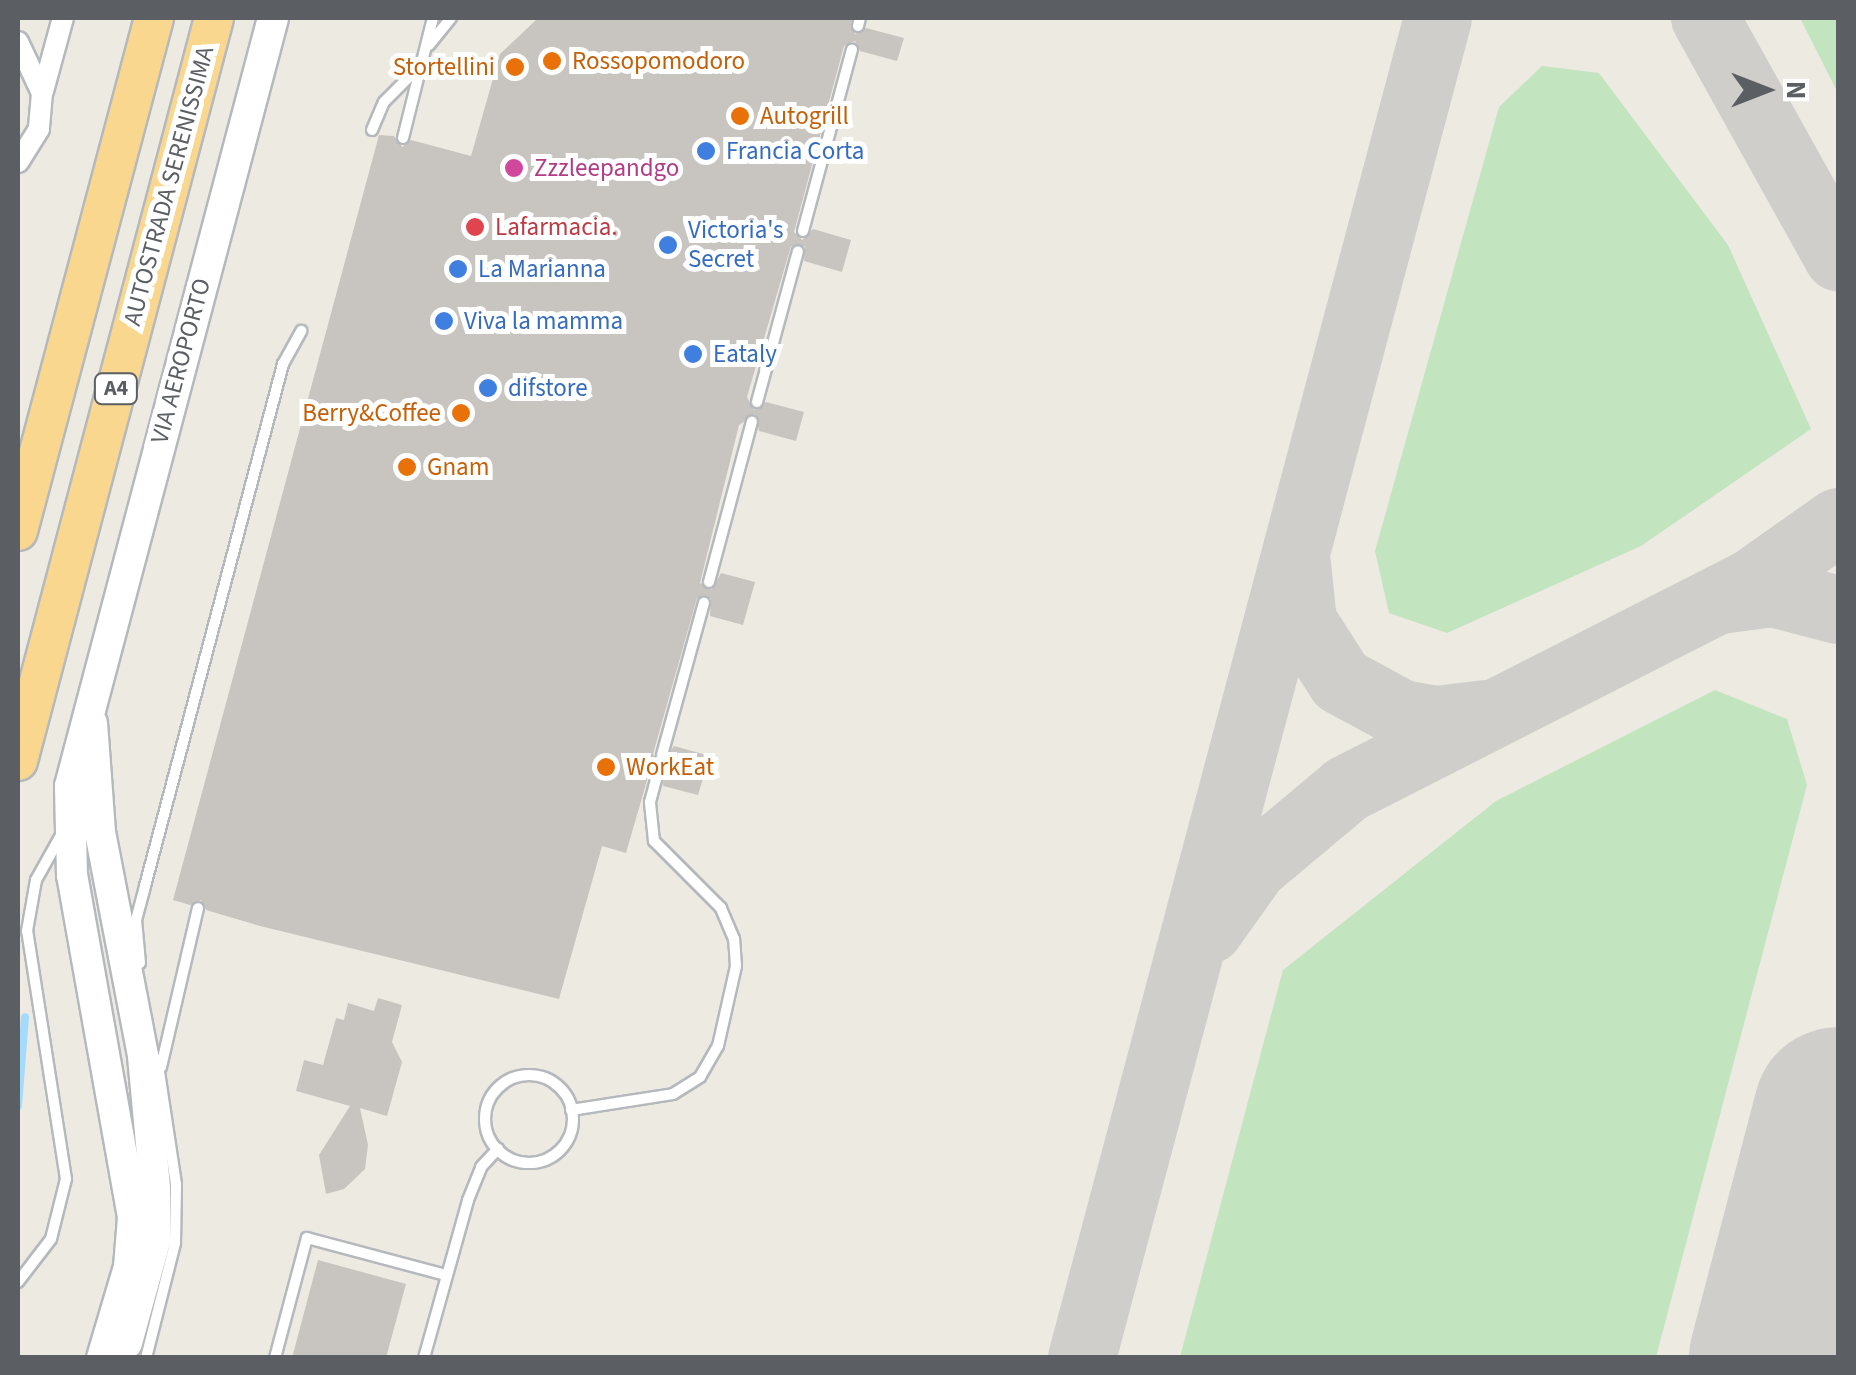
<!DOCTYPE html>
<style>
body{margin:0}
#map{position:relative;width:1856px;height:1375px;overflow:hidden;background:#edeae2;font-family:"Source Sans 3",sans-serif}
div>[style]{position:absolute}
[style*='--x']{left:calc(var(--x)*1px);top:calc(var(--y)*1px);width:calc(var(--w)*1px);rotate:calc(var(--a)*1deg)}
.green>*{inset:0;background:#c2e4bf}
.stream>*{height:8px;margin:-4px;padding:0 4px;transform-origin:4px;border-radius:4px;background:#a4dafc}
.taxiway>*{height:68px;margin:-34px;padding:0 34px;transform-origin:34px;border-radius:34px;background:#cfceca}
.runway>*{height:168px;margin:-84px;padding:0 84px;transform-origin:84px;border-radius:84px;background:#cfceca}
.building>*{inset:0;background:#c8c5c0}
.roads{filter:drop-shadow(2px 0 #b5b8bc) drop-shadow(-2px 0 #b5b8bc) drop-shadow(0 2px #b5b8bc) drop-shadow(0 -2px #b5b8bc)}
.service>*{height:10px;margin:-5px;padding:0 5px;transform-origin:5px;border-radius:5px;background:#fff}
.service>.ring{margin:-5px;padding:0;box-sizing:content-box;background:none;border:10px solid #fff;border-radius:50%}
.minor>*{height:20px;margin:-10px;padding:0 10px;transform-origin:10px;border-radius:10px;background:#fff}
.secondary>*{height:30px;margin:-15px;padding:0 15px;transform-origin:15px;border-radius:15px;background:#fff}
.motorway>*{height:38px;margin:-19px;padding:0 19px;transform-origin:19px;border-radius:19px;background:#f9d78e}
.dots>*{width:28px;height:28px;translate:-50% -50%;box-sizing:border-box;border:5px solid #fff;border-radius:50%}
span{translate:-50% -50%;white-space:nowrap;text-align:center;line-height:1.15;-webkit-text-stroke:10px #fff;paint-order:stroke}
.shield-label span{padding:2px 8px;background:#fff;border:2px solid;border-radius:8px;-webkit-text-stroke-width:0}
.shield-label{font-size:22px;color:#5b5f63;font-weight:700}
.food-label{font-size:25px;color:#c56008}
.left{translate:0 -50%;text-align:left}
.right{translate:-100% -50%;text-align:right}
.shop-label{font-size:25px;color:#366cbe}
.hotel-label{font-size:25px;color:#b23c85}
.street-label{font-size:25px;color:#5b5f63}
.health-label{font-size:25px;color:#be3a42}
.frame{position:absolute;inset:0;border:20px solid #5b5f63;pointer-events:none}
.north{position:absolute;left:1716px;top:40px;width:100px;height:100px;-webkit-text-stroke:8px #fff;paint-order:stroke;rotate:90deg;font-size:28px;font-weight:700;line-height:40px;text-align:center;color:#5b5f63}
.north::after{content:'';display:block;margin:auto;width:35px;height:45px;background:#5b5f63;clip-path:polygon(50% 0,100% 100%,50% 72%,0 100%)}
</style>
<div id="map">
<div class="green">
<div style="clip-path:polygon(1800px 18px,1838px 18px,1838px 93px)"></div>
<div style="clip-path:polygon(1542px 66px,1599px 73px,1728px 245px,1811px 429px,1641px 546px,1447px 633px,1389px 613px,1375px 551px,1499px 107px)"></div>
<div style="clip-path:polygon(1715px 690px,1787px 719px,1807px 785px,1656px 1357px,1180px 1357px,1283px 970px,1496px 801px)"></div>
</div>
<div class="stream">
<div style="--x:18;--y:1106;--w:89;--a:-85.5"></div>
</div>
<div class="taxiway">
<div style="--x:1705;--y:18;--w:274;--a:60.9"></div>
<div style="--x:1297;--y:564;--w:58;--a:84.1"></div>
<div style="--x:1303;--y:622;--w:70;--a:57.2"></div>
<div style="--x:1341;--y:681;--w:69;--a:28.4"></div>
<div style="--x:1402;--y:714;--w:36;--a:10"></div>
<div style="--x:1437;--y:720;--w:49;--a:-7"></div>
<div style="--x:1720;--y:600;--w:53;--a:-7.5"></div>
<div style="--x:1773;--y:593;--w:67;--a:14.7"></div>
<div style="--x:1209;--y:930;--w:77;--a:-54.5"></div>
<div style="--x:1254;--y:867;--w:121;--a:-40"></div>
<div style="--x:1347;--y:789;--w:456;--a:-27"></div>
<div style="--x:1753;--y:582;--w:104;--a:-35.2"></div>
<div style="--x:1082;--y:1358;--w:1386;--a:-75.12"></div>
</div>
<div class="runway">
<div style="--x:1773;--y:1358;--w:255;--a:-75.3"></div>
</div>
<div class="building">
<div style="clip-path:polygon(538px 18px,851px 18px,855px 34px,866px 28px,904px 38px,897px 61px,860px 51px,855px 41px,844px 46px,794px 232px,802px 240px,813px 229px,851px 240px,842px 272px,804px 261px,805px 246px,791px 246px,747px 397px,754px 410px,766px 402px,804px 412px,796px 441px,759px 431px,755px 414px,739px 425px,700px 583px,712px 590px,721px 573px,755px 582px,743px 625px,710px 616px,711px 598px,697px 598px,653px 754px,661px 764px,674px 746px,710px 756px,698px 795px,663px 786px,664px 770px,650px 770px,626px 853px,602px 846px,559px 999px,260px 926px,206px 910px,201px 900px,190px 905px,173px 900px,379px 135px,394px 136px,402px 147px,411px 140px,471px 156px,500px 54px)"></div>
<div style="clip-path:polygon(378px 998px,402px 1005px,392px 1042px,402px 1062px,387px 1116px,360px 1108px,368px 1145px,365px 1169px,344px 1189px,326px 1194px,319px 1155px,350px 1106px,296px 1091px,304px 1060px,323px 1065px,336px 1018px,344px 1020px,348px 1003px,374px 1011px)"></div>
<div style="clip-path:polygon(318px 1260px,406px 1284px,386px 1358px,292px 1358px)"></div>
</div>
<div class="roads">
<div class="service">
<div style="--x:858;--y:26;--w:8;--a:-76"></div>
<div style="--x:429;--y:45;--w:35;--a:-51"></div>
<div style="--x:372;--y:130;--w:30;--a:-67"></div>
<div style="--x:384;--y:102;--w:54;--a:-45"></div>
<div style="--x:403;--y:138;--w:124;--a:-76"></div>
<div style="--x:803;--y:231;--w:188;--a:-74.9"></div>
<div style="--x:757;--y:402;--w:156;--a:-74.8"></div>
<div style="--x:709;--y:582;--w:166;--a:-75"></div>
<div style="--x:662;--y:755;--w:158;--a:-74.6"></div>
<div style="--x:140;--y:963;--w:43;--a:-95.3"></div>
<div style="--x:136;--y:920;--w:35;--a:-75"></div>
<div style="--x:145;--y:886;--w:540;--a:-75.19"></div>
<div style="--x:283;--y:364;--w:38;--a:-61"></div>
<div style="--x:161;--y:1067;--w:163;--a:-76.9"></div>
<div class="ring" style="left:485px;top:1075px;width:78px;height:78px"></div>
<div style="--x:571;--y:1110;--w:103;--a:-8.9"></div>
<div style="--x:673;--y:1094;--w:32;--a:-32"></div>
<div style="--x:700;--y:1077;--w:36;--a:-60"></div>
<div style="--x:718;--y:1046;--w:82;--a:-77.3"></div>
<div style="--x:736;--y:966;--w:27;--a:-94"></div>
<div style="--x:734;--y:939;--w:34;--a:-113"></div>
<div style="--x:721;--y:908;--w:95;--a:-135"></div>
<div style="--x:654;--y:841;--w:39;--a:-96"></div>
<div style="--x:650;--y:802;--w:28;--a:-75"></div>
<div style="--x:18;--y:1282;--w:54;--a:-52.5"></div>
<div style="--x:51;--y:1239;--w:62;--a:-76"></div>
<div style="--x:66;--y:1179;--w:251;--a:-98.9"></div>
<div style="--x:27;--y:931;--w:52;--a:-80"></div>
<div style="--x:36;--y:880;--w:57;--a:-60.8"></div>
<div style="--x:146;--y:1358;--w:119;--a:-75.8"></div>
<div style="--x:175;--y:1243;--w:59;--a:-89"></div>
<div style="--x:176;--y:1184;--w:126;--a:-98.6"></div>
<div style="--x:275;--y:1358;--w:124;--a:-75.1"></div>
<div style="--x:307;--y:1238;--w:144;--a:14.9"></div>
<div style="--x:424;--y:1358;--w:164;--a:-74.4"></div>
<div style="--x:468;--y:1200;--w:35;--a:-68"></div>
<div style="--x:481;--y:1167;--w:25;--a:-47"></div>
</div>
<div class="minor">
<div style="--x:18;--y:42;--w:56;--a:64.8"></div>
<div style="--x:42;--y:93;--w:36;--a:95"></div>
<div style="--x:39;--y:129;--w:39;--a:122"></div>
<div style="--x:43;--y:91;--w:76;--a:-74.7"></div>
</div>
<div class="secondary">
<div style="--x:92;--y:723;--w:109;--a:85.8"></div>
<div style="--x:100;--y:832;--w:228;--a:79.1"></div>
<div style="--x:143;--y:1056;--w:133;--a:84.8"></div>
<div style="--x:155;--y:1188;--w:53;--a:90"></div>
<div style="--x:155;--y:1241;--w:106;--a:105.4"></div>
<div style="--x:102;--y:1358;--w:95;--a:-73.5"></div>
<div style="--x:129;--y:1267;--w:50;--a:-85.4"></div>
<div style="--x:133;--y:1217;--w:346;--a:-100.1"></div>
<div style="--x:72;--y:876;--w:90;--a:-91.3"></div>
<div style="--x:70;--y:786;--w:794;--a:-75.19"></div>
</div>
<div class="motorway">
<div style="--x:18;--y:531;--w:531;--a:-75.15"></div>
<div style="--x:18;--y:761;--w:768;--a:-75.22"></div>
</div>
</div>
<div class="dots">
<div style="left:552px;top:61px;background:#e8710a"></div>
<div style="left:515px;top:67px;background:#e8710a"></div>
<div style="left:740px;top:116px;background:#e8710a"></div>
<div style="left:706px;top:151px;background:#3f7fe0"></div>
<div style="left:514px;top:168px;background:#d1479c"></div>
<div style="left:475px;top:227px;background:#e0444e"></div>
<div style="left:668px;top:245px;background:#3f7fe0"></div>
<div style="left:458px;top:269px;background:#3f7fe0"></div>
<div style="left:444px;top:321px;background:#3f7fe0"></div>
<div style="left:693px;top:354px;background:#3f7fe0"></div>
<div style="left:488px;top:388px;background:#3f7fe0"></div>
<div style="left:461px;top:413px;background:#e8710a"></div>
<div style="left:407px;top:467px;background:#e8710a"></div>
<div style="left:606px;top:767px;background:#e8710a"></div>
</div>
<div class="shield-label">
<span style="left:116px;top:389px">A4</span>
</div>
<div class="food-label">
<span class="left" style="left:572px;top:61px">Rossopomodoro</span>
<span class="right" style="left:495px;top:67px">Stortellini</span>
<span class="left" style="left:760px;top:116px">Autogrill</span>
<span class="right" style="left:441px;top:413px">Berry&amp;Coffee</span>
<span class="left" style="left:427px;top:467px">Gnam</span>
<span class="left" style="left:626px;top:767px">WorkEat</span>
</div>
<div class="shop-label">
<span class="left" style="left:726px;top:151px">Francia Corta</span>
<span class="left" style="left:688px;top:245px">Victoria's<br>Secret</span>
<span class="left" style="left:478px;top:269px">La Marianna</span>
<span class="left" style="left:464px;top:321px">Viva la mamma</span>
<span class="left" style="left:713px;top:354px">Eataly</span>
<span class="left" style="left:508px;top:388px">difstore</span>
</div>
<div class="hotel-label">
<span class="left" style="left:534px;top:168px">Zzzleepandgo</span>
</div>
<div class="street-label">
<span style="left:169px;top:186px;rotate:-75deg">AUTOSTRADA SERENISSIMA</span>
<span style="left:181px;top:361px;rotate:-75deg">VIA AEROPORTO</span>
</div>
<div class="health-label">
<span class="left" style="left:495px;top:227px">Lafarmacia.</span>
</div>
<div class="frame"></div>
<div class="north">N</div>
</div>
